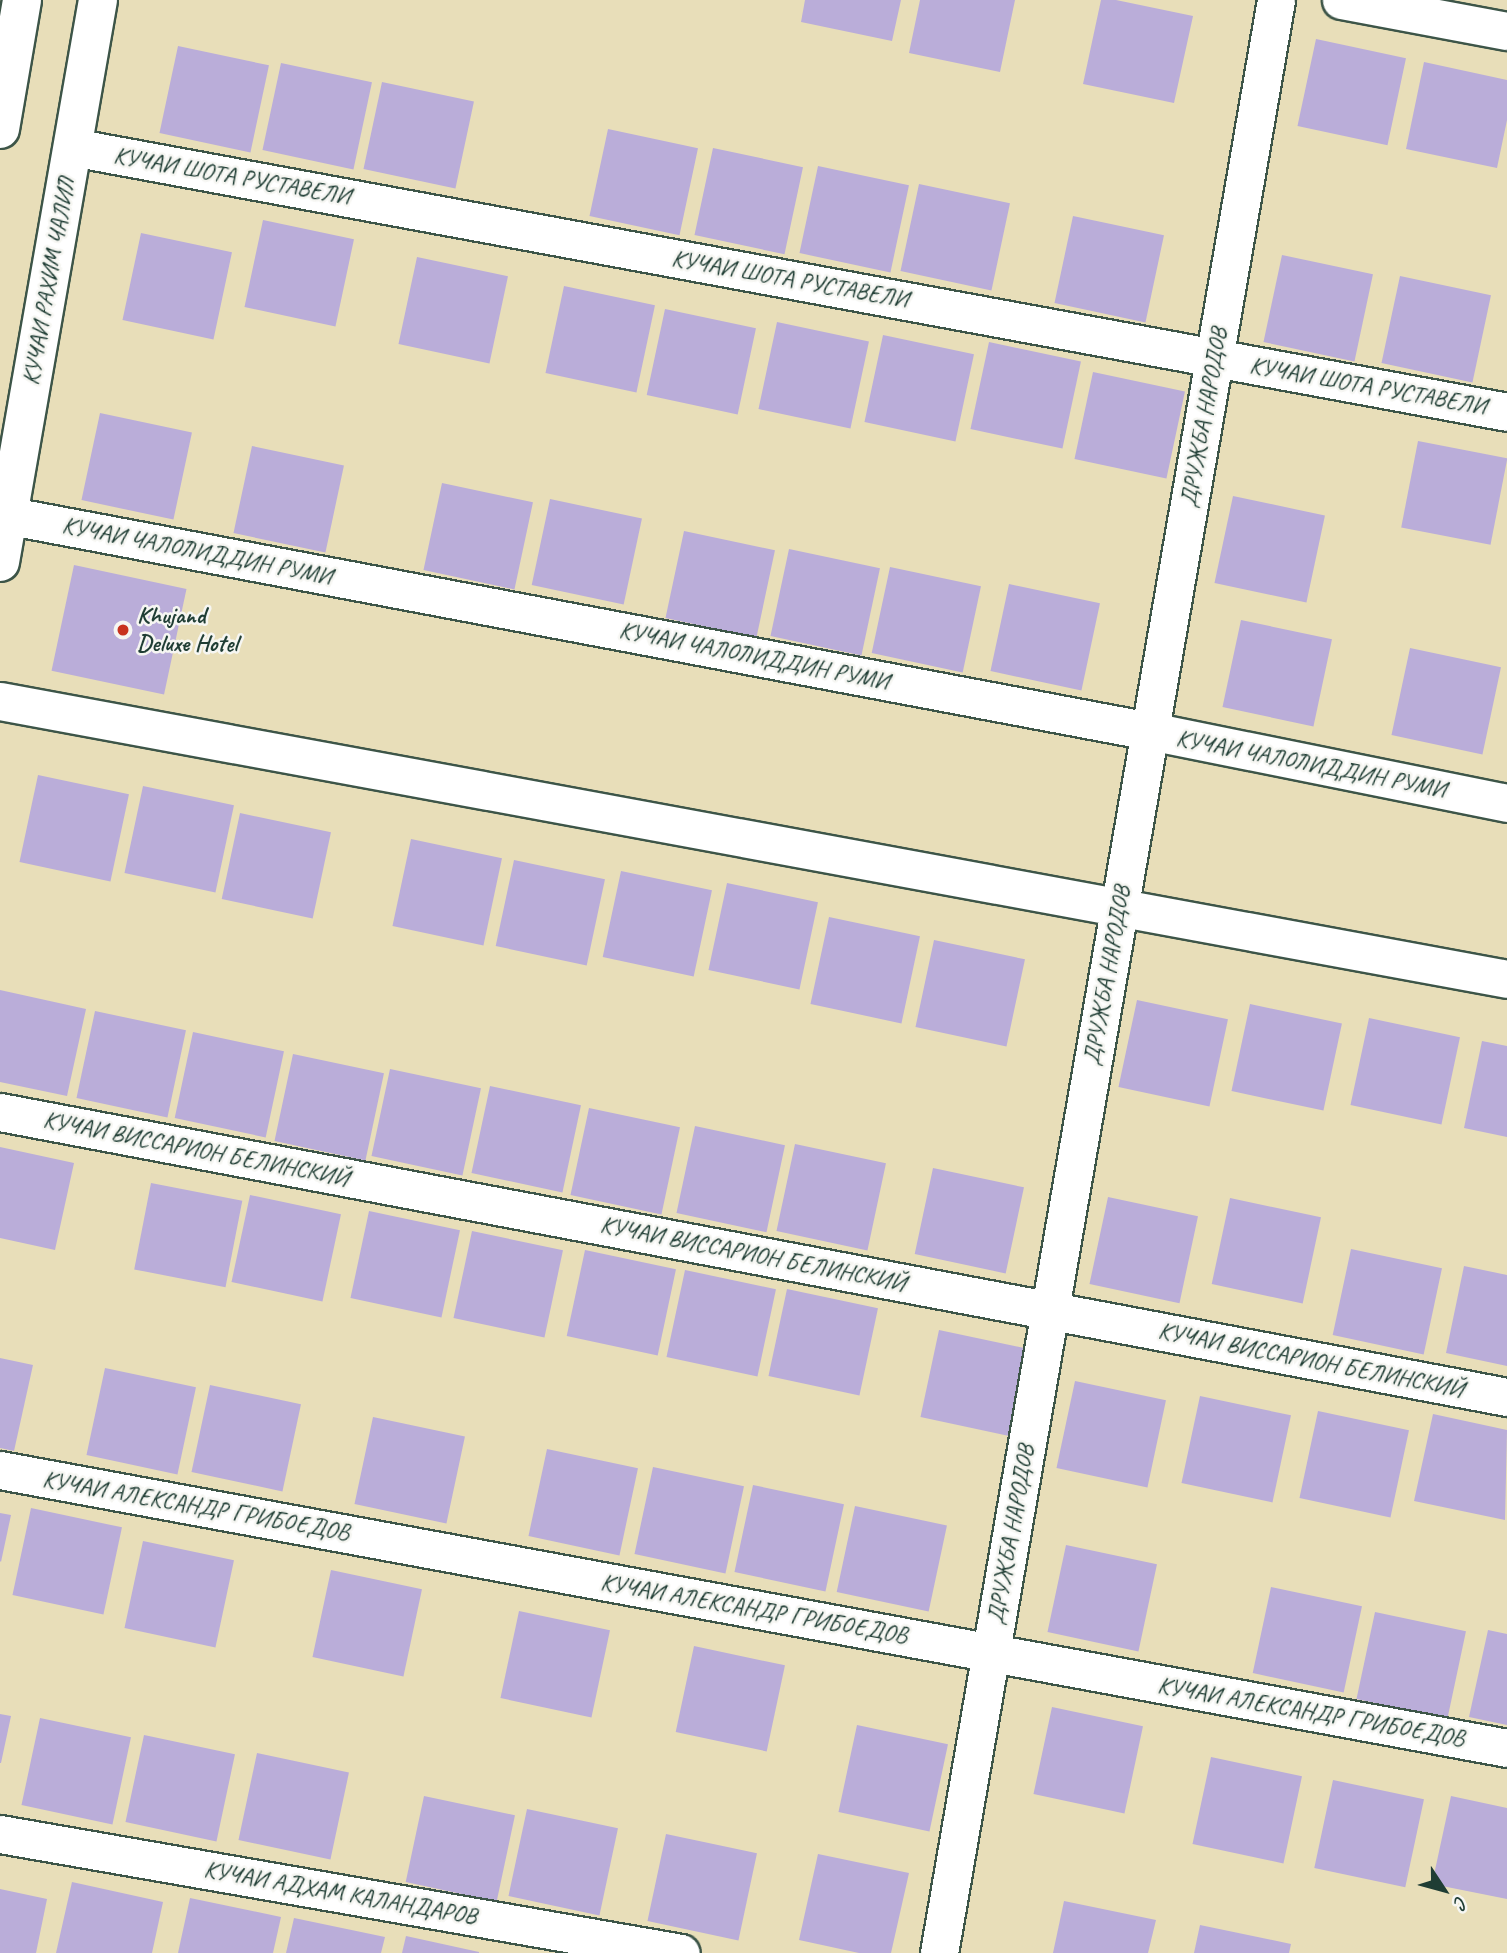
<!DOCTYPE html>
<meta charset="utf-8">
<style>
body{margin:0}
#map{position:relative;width:1507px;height:1953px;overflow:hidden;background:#e8deb9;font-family:Caveat,sans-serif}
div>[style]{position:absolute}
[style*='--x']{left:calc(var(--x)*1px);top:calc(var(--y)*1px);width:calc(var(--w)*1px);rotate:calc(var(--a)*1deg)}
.building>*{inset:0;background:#baadd9;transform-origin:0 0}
.roads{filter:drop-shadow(2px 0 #3d5548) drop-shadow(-2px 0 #3d5548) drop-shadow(0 2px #3d5548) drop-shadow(0 -2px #3d5548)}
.street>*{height:37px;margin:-18.5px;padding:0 18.5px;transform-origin:18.5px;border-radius:18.5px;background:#fff}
.secondary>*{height:38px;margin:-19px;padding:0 19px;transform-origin:19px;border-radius:19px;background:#fff}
.dots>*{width:19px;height:19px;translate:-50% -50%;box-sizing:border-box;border:4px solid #f6f6f2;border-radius:50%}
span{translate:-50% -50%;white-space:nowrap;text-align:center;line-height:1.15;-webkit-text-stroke:5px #f6f6f2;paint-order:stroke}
.street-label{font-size:24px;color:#1f3d34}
.poi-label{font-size:24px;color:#1f3d34;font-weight:700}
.left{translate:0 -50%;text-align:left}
.north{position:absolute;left:1409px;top:1855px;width:70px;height:70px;-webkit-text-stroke:5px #f6f6f2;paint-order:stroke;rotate:126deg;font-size:19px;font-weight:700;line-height:28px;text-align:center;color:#1f3d34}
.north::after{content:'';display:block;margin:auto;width:24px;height:32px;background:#1f3d34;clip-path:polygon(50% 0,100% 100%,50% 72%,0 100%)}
</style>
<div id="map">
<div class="building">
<div style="clip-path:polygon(805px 0,901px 0,892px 41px,801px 22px)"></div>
<div style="clip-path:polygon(920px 0,1015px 0,1000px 72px,909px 53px)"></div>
<div style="clip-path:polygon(1101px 0,1116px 0,1193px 16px,1174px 103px,1083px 84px)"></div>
<div style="left:1316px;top:39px;width:92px;height:89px;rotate:12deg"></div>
<div style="left:178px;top:46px;width:93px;height:89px;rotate:12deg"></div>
<div style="clip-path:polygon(1424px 62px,1507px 80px,1507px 120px,1497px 168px,1406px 149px)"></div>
<div style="left:281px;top:63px;width:93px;height:89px;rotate:12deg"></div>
<div style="left:382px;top:82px;width:94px;height:89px;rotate:12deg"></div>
<div style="left:608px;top:129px;width:92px;height:89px;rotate:12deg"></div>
<div style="left:713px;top:148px;width:92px;height:89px;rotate:12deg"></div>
<div style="left:818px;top:166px;width:93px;height:89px;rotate:12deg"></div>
<div style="left:919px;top:184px;width:93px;height:89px;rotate:12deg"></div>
<div style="left:1073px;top:216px;width:93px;height:89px;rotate:12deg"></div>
<div style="left:263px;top:220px;width:93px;height:89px;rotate:12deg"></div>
<div style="left:141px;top:233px;width:93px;height:89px;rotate:12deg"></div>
<div style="left:1282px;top:255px;width:93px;height:89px;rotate:12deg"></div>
<div style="left:417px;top:257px;width:93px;height:89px;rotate:12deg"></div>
<div style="left:1400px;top:276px;width:93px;height:89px;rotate:12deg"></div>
<div style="left:564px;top:286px;width:93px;height:89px;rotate:12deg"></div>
<div style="left:665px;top:309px;width:93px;height:88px;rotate:12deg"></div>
<div style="left:777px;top:322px;width:94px;height:89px;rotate:12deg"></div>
<div style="left:883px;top:335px;width:93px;height:89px;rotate:12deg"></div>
<div style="left:989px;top:342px;width:94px;height:89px;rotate:12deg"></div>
<div style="left:1093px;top:372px;width:94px;height:89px;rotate:12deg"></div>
<div style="left:100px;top:413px;width:94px;height:89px;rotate:12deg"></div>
<div style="left:1418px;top:441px;width:91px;height:88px;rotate:11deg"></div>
<div style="left:252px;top:446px;width:94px;height:89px;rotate:12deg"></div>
<div style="left:442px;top:483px;width:93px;height:89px;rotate:12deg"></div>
<div style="left:1233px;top:496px;width:94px;height:89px;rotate:12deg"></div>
<div style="left:550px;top:499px;width:94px;height:88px;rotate:12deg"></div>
<div style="left:684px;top:531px;width:93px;height:89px;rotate:12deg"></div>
<div style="left:789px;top:549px;width:93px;height:89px;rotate:12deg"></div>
<div style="left:74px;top:565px;width:115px;height:108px;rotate:12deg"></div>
<div style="left:890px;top:567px;width:93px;height:88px;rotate:12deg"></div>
<div style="left:1009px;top:584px;width:93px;height:89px;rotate:12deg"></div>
<div style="left:1241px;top:620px;width:93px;height:89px;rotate:12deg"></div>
<div style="left:1410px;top:648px;width:93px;height:89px;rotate:12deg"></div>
<div style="left:38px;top:775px;width:93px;height:89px;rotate:12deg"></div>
<div style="left:143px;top:786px;width:93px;height:89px;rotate:12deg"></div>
<div style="left:240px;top:813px;width:93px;height:88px;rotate:12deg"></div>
<div style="left:411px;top:839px;width:93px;height:89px;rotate:12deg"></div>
<div style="left:514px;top:860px;width:93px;height:88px;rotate:12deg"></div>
<div style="left:621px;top:871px;width:93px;height:88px;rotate:12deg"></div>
<div style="left:727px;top:883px;width:93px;height:89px;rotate:12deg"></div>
<div style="left:829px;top:917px;width:93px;height:89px;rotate:12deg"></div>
<div style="left:934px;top:940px;width:93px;height:89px;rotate:12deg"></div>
<div style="clip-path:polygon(0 990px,86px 1009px,67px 1096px,0 1082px)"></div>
<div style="left:1137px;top:1000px;width:93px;height:89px;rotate:12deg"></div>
<div style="left:1250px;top:1004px;width:94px;height:89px;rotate:12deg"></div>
<div style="left:95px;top:1011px;width:93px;height:89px;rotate:12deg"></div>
<div style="left:1369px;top:1018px;width:93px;height:89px;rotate:12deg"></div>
<div style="left:193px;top:1032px;width:93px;height:88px;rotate:12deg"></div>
<div style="clip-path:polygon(1482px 1041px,1507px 1046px,1507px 1137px,1464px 1128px)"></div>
<div style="left:293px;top:1054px;width:93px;height:89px;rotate:12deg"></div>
<div style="left:390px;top:1069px;width:93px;height:89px;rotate:12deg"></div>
<div style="left:490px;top:1086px;width:93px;height:89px;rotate:12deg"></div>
<div style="left:589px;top:1108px;width:93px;height:89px;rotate:12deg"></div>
<div style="left:695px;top:1126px;width:92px;height:89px;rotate:12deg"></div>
<div style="left:795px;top:1144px;width:93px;height:89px;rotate:12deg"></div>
<div style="clip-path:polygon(0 1147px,74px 1163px,55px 1250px,0 1238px)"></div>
<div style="left:933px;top:1168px;width:93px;height:88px;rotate:12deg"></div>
<div style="left:151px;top:1183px;width:93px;height:88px;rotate:11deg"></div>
<div style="left:250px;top:1195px;width:93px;height:89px;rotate:12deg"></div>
<div style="left:1108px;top:1197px;width:92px;height:89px;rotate:12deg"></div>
<div style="left:1230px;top:1198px;width:93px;height:88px;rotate:12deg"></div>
<div style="left:369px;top:1211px;width:93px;height:89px;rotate:12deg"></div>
<div style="left:472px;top:1231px;width:93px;height:89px;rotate:12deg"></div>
<div style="left:1351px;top:1249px;width:93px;height:88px;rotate:12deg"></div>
<div style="left:585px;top:1250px;width:93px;height:88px;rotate:12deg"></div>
<div style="clip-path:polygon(1464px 1266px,1507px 1275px,1507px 1366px,1446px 1353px)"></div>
<div style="left:685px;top:1270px;width:93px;height:89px;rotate:12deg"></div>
<div style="left:787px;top:1289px;width:93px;height:89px;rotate:12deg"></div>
<div style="left:939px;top:1330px;width:93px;height:89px;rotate:12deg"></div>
<div style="clip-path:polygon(0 1358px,33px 1365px,14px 1451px,0 1448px)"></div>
<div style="left:105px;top:1368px;width:93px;height:89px;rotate:12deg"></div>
<div style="left:1075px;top:1381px;width:93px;height:89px;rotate:12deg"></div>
<div style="left:210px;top:1385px;width:93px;height:89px;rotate:12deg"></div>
<div style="left:1200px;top:1396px;width:93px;height:89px;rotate:12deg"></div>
<div style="left:1318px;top:1411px;width:93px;height:89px;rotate:12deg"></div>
<div style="clip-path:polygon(1433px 1414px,1507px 1430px,1505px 1520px,1414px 1501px)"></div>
<div style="left:373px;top:1417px;width:94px;height:89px;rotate:12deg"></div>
<div style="left:547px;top:1449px;width:93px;height:89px;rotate:12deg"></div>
<div style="left:653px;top:1467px;width:93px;height:89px;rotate:12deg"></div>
<div style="left:753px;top:1485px;width:93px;height:89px;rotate:12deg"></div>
<div style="left:855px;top:1506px;width:94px;height:88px;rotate:12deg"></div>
<div style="left:31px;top:1508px;width:93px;height:89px;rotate:12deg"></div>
<div style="clip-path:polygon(0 1513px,11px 1515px,1px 1562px,0 1561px)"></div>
<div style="left:143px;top:1541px;width:93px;height:89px;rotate:12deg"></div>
<div style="left:1066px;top:1545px;width:93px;height:89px;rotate:12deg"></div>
<div style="left:331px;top:1570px;width:93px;height:89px;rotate:12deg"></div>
<div style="left:1271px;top:1587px;width:93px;height:88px;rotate:12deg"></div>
<div style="left:519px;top:1611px;width:93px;height:89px;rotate:12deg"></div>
<div style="left:1375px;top:1612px;width:93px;height:89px;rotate:12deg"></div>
<div style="clip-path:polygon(1488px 1630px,1507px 1634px,1507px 1725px,1469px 1717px)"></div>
<div style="left:694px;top:1646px;width:93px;height:88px;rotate:12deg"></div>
<div style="left:1052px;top:1707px;width:93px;height:89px;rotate:12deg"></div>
<div style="clip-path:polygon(0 1714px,11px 1716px,1px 1763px,0 1763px)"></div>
<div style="left:40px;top:1718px;width:93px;height:89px;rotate:12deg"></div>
<div style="left:857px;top:1725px;width:93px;height:89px;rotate:12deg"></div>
<div style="left:144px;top:1735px;width:93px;height:89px;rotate:12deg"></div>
<div style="left:257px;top:1753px;width:94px;height:89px;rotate:12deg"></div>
<div style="left:1211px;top:1757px;width:93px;height:89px;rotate:12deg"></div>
<div style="left:1333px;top:1780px;width:93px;height:90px;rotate:12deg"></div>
<div style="left:424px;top:1796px;width:93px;height:88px;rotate:12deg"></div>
<div style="clip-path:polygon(1451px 1796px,1507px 1808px,1507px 1899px,1432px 1884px)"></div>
<div style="left:527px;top:1809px;width:93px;height:89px;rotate:12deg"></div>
<div style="left:666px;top:1834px;width:93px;height:89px;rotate:12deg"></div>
<div style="clip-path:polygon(818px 1854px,909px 1873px,891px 1953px,859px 1953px,799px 1940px)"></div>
<div style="clip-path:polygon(72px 1882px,163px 1902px,152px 1953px,56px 1953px)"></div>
<div style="clip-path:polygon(0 1889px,47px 1899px,36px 1953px,0 1953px)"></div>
<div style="clip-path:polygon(190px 1898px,281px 1917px,273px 1953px,178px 1953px)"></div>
<div style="clip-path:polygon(1064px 1901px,1156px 1920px,1148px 1953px,1053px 1953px)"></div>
<div style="clip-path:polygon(294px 1918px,385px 1937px,381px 1953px,286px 1953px)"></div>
<div style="clip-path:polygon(1200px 1925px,1291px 1944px,1289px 1953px,1194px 1953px)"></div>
<div style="clip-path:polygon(406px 1936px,479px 1952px,479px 1953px,402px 1953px)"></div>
</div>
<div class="roads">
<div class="street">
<div style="--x:1341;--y:0;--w:169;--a:10.6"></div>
<div style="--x:72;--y:147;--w:1459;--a:10.46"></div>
<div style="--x:0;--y:514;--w:1170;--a:10.69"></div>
<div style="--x:1150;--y:731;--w:364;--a:11.4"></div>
<div style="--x:0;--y:701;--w:1532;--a:10.45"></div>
<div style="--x:0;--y:1112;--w:1534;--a:10.71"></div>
<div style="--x:0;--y:1470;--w:1532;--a:10.45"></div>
<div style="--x:0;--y:1834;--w:691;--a:9.91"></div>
<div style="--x:939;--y:1953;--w:1982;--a:-80.21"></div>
</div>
<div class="secondary">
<div style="--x:0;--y:129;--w:131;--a:-80.3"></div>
<div style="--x:0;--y:562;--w:570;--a:-80.11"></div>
</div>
</div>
<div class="dots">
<div style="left:123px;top:630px;background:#c8321e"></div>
</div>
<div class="street-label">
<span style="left:232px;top:176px;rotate:10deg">КУЧАИ ШОТА РУСТАВЕЛИ</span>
<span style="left:790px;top:279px;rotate:10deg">КУЧАИ ШОТА РУСТАВЕЛИ</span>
<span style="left:49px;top:281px;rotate:-80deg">КУЧАИ РАХИМ ЧАЛИЛ</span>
<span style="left:1368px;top:386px;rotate:10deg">КУЧАИ ШОТА РУСТАВЕЛИ</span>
<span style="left:1204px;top:418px;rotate:-80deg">ДРУЖБА НАРОДОВ</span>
<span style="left:197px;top:551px;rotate:11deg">КУЧАИ ЧАЛОЛИДДИН РУМИ</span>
<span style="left:754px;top:656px;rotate:11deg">КУЧАИ ЧАЛОЛИДДИН РУМИ</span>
<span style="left:1311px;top:764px;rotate:11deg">КУЧАИ ЧАЛОЛИДДИН РУМИ</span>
<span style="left:1107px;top:976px;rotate:-80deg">ДРУЖБА НАРОДОВ</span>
<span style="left:196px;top:1149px;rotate:11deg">КУЧАИ ВИССАРИОН БЕЛИНСКИЙ</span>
<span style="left:753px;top:1254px;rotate:11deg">КУЧАИ ВИССАРИОН БЕЛИНСКИЙ</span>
<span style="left:1311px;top:1360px;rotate:11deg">КУЧАИ ВИССАРИОН БЕЛИНСКИЙ</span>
<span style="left:196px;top:1506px;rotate:10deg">КУЧАИ АЛЕКСАНДР ГРИБОЕДОВ</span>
<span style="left:1011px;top:1535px;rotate:-80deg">ДРУЖБА НАРОДОВ</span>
<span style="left:754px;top:1609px;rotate:10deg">КУЧАИ АЛЕКСАНДР ГРИБОЕДОВ</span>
<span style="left:1311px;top:1712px;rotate:10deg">КУЧАИ АЛЕКСАНДР ГРИБОЕДОВ</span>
<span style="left:340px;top:1893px;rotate:10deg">КУЧАИ АДХАМ КАЛАНДАРОВ</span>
</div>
<div class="poi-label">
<span class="left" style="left:137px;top:630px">Khujand<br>Deluxe Hotel</span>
</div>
<div class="north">С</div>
</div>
